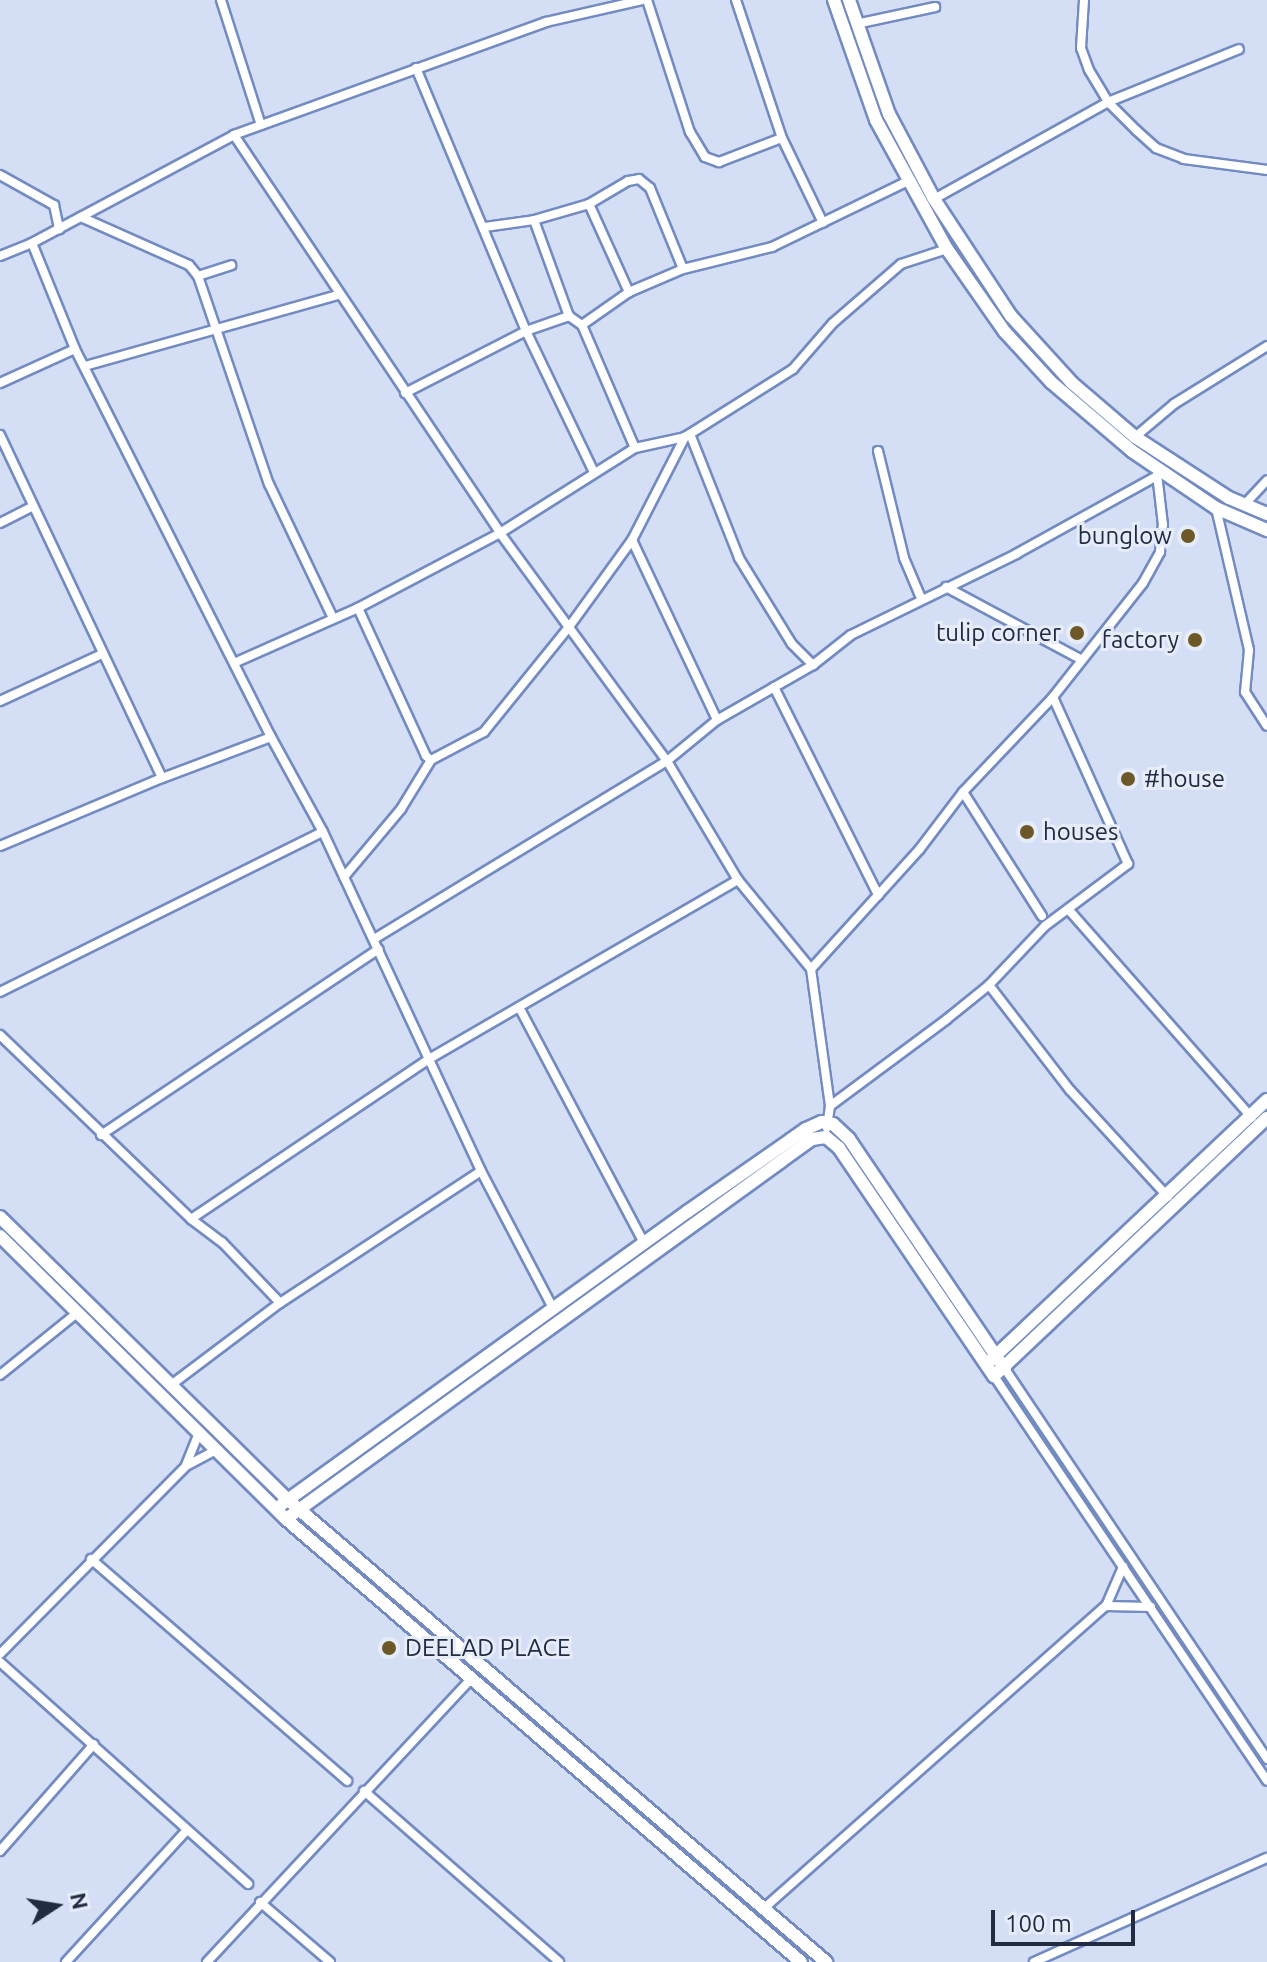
<!DOCTYPE html>
<style>
body{margin:0}
#map{position:relative;width:1267px;height:1962px;overflow:hidden;background:#d4dff6;font-family:Ubuntu,sans-serif}
div>[style]{position:absolute}
[style*='--x']{left:calc(var(--x)*1px);top:calc(var(--y)*1px);width:calc(var(--w)*1px);rotate:calc(var(--a)*1deg)}
.roads{filter:drop-shadow(2px 0 #738bc1) drop-shadow(-2px 0 #738bc1) drop-shadow(0 2px #738bc1) drop-shadow(0 -2px #738bc1)}
.street>*{height:8px;margin:-4px;padding:0 4px;transform-origin:4px;border-radius:4px;background:#fff}
.secondary>*{height:12px;margin:-6px;padding:0 6px;transform-origin:6px;border-radius:6px;background:#fff}
.dots>*{width:22px;height:22px;translate:-50% -50%;box-sizing:border-box;border:4px solid #e6ecf8;border-radius:50%}
span{translate:-50% -50%;white-space:nowrap;text-align:center;line-height:1.15;-webkit-text-stroke:6px #e6ecf8;paint-order:stroke}
.poi-label{font-size:24px;color:#212b41}
.right{translate:-100% -50%;text-align:right}
.left{translate:0 -50%;text-align:left}
.north{position:absolute;left:16px;top:1866px;width:80px;height:80px;-webkit-text-stroke:6px #e6ecf8;paint-order:stroke;rotate:78deg;font-size:22px;font-weight:700;line-height:32px;text-align:center;color:#212b41}
.north::after{content:'';display:block;margin:auto;width:28px;height:36px;background:#212b41;clip-path:polygon(50% 0,100% 100%,50% 72%,0 100%)}
.scale{position:absolute;left:991px;top:1910px;width:144px;height:36px;box-sizing:border-box;border:4px solid #212b41;border-top:0;padding-left:10px;font-size:24px;line-height:28px;white-space:nowrap;color:#212b41;-webkit-text-stroke:6px #e6ecf8;paint-order:stroke}
</style>
<div id="map">
<div class="roads">
<div class="street">
<div style="--x:221;--y:0;--w:131;--a:72.3"></div>
<div style="--x:647;--y:0;--w:139;--a:72"></div>
<div style="--x:690;--y:132;--w:29;--a:59"></div>
<div style="--x:705;--y:157;--w:15;--a:20"></div>
<div style="--x:719;--y:162;--w:67;--a:-20.9"></div>
<div style="--x:736;--y:0;--w:145;--a:71.6"></div>
<div style="--x:782;--y:138;--w:94;--a:64.2"></div>
<div style="--x:1084;--y:0;--w:48;--a:93.6"></div>
<div style="--x:1081;--y:48;--w:23;--a:70"></div>
<div style="--x:1089;--y:70;--w:37;--a:59"></div>
<div style="--x:1108;--y:102;--w:40;--a:45"></div>
<div style="--x:1136;--y:130;--w:27;--a:42"></div>
<div style="--x:1156;--y:148;--w:30;--a:21"></div>
<div style="--x:1184;--y:159;--w:84;--a:7.5"></div>
<div style="--x:856;--y:24;--w:81;--a:-12.1"></div>
<div style="--x:416;--y:68;--w:285;--a:67.3"></div>
<div style="--x:526;--y:331;--w:157;--a:64.3"></div>
<div style="--x:234;--y:135;--w:479;--a:56.2"></div>
<div style="--x:500;--y:533;--w:283;--a:53.8"></div>
<div style="--x:667;--y:761;--w:139;--a:59.2"></div>
<div style="--x:738;--y:880;--w:115;--a:50.6"></div>
<div style="--x:811;--y:969;--w:138;--a:82.1"></div>
<div style="--x:830;--y:1106;--w:22;--a:98"></div>
<div style="--x:0;--y:175;--w:62;--a:29.1"></div>
<div style="--x:54;--y:205;--w:25;--a:78"></div>
<div style="--x:934;--y:199;--w:199;--a:-29.1"></div>
<div style="--x:1108;--y:102;--w:141;--a:-22"></div>
<div style="--x:589;--y:204;--w:97;--a:65.6"></div>
<div style="--x:81;--y:217;--w:118;--a:24"></div>
<div style="--x:189;--y:265;--w:14;--a:51"></div>
<div style="--x:198;--y:276;--w:35;--a:-18"></div>
<div style="--x:534;--y:220;--w:102;--a:70"></div>
<div style="--x:485;--y:227;--w:49;--a:-8.1"></div>
<div style="--x:534;--y:220;--w:57;--a:-16.2"></div>
<div style="--x:589;--y:204;--w:45;--a:-30.5"></div>
<div style="--x:628;--y:181;--w:11;--a:-10"></div>
<div style="--x:639;--y:179;--w:14;--a:39"></div>
<div style="--x:650;--y:188;--w:87;--a:67.8"></div>
<div style="--x:32;--y:243;--w:114;--a:67.9"></div>
<div style="--x:75;--y:349;--w:435;--a:63.2"></div>
<div style="--x:271;--y:737;--w:108;--a:61.3"></div>
<div style="--x:323;--y:832;--w:374;--a:65"></div>
<div style="--x:481;--y:1171;--w:157;--a:62.3"></div>
<div style="--x:0;--y:256;--w:35;--a:-22"></div>
<div style="--x:32;--y:243;--w:229;--a:-28.1"></div>
<div style="--x:234;--y:135;--w:332;--a:-19.9"></div>
<div style="--x:546;--y:22;--w:98;--a:-12.9"></div>
<div style="--x:198;--y:276;--w:220;--a:71.2"></div>
<div style="--x:269;--y:484;--w:146;--a:64.5"></div>
<div style="--x:582;--y:325;--w:134;--a:66.7"></div>
<div style="--x:85;--y:366;--w:263;--a:-15.7"></div>
<div style="--x:0;--y:383;--w:82;--a:-24.4"></div>
<div style="--x:405;--y:393;--w:136;--a:-27.1"></div>
<div style="--x:526;--y:331;--w:46;--a:-19.2"></div>
<div style="--x:569;--y:316;--w:16;--a:35"></div>
<div style="--x:582;--y:325;--w:57;--a:-35.1"></div>
<div style="--x:629;--y:292;--w:59;--a:-23.1"></div>
<div style="--x:683;--y:269;--w:92;--a:-13.9"></div>
<div style="--x:772;--y:247;--w:151;--a:-25.9"></div>
<div style="--x:690;--y:434;--w:133;--a:68.4"></div>
<div style="--x:739;--y:558;--w:101;--a:58.4"></div>
<div style="--x:792;--y:644;--w:30;--a:45"></div>
<div style="--x:0;--y:435;--w:379;--a:64.7"></div>
<div style="--x:1135;--y:437;--w:51;--a:-40.2"></div>
<div style="--x:1174;--y:404;--w:110;--a:-31.9"></div>
<div style="--x:878;--y:451;--w:110;--a:76.3"></div>
<div style="--x:904;--y:558;--w:43;--a:67"></div>
<div style="--x:1244;--y:505;--w:34;--a:-47"></div>
<div style="--x:1216;--y:508;--w:146;--a:76.9"></div>
<div style="--x:1249;--y:650;--w:42;--a:95.4"></div>
<div style="--x:1245;--y:692;--w:40;--a:57.1"></div>
<div style="--x:0;--y:523;--w:37;--a:-27"></div>
<div style="--x:632;--y:540;--w:199;--a:64.7"></div>
<div style="--x:946;--y:587;--w:152;--a:28.2"></div>
<div style="--x:358;--y:608;--w:163;--a:65.3"></div>
<div style="--x:426;--y:756;--w:6;--a:39"></div>
<div style="--x:234;--y:663;--w:136;--a:-23.9"></div>
<div style="--x:358;--y:608;--w:161;--a:-27.8"></div>
<div style="--x:500;--y:533;--w:160;--a:-32.2"></div>
<div style="--x:635;--y:448;--w:51;--a:-12.4"></div>
<div style="--x:685;--y:437;--w:128;--a:-32.2"></div>
<div style="--x:793;--y:369;--w:61;--a:-49"></div>
<div style="--x:833;--y:323;--w:90;--a:-40.9"></div>
<div style="--x:901;--y:264;--w:48;--a:-18.1"></div>
<div style="--x:774;--y:687;--w:233;--a:63.4"></div>
<div style="--x:0;--y:701;--w:112;--a:-24.7"></div>
<div style="--x:963;--y:792;--w:147;--a:57.5"></div>
<div style="--x:0;--y:846;--w:176;--a:-22.8"></div>
<div style="--x:162;--y:778;--w:116;--a:-20.6"></div>
<div style="--x:344;--y:877;--w:89;--a:-50"></div>
<div style="--x:401;--y:809;--w:57;--a:-58.5"></div>
<div style="--x:431;--y:760;--w:60;--a:-27.8"></div>
<div style="--x:484;--y:732;--w:135;--a:-51"></div>
<div style="--x:569;--y:627;--w:107;--a:-54.1"></div>
<div style="--x:632;--y:540;--w:116;--a:-62.8"></div>
<div style="--x:1068;--y:909;--w:278;--a:48.6"></div>
<div style="--x:374;--y:939;--w:343;--a:-31.3"></div>
<div style="--x:667;--y:761;--w:65;--a:-39.4"></div>
<div style="--x:717;--y:720;--w:111;--a:-29.8"></div>
<div style="--x:813;--y:665;--w:48;--a:-38.3"></div>
<div style="--x:851;--y:635;--w:184;--a:-26.1"></div>
<div style="--x:1016;--y:554;--w:159;--a:-29"></div>
<div style="--x:811;--y:969;--w:161;--a:-47.8"></div>
<div style="--x:919;--y:850;--w:73;--a:-52.8"></div>
<div style="--x:963;--y:792;--w:131;--a:-46.5"></div>
<div style="--x:1053;--y:697;--w:145;--a:-51.7"></div>
<div style="--x:1143;--y:583;--w:35;--a:-61"></div>
<div style="--x:1160;--y:552;--w:27;--a:-84"></div>
<div style="--x:1163;--y:525;--w:51;--a:-96.7"></div>
<div style="--x:989;--y:985;--w:133;--a:52.4"></div>
<div style="--x:1070;--y:1090;--w:145;--a:47.5"></div>
<div style="--x:0;--y:992;--w:360;--a:-26.4"></div>
<div style="--x:519;--y:1007;--w:267;--a:62.1"></div>
<div style="--x:0;--y:1035;--w:265;--a:43.9"></div>
<div style="--x:191;--y:1219;--w:39;--a:37"></div>
<div style="--x:222;--y:1242;--w:84;--a:46.4"></div>
<div style="--x:830;--y:1106;--w:146;--a:-36.6"></div>
<div style="--x:947;--y:1019;--w:54;--a:-39"></div>
<div style="--x:989;--y:985;--w:81;--a:-46.5"></div>
<div style="--x:1045;--y:926;--w:104;--a:-36.8"></div>
<div style="--x:1128;--y:864;--w:183;--a:-114.2"></div>
<div style="--x:101;--y:1135;--w:334;--a:-33.8"></div>
<div style="--x:191;--y:1219;--w:287;--a:-33.9"></div>
<div style="--x:429;--y:1059;--w:357;--a:-30.1"></div>
<div style="--x:1005;--y:1369;--w:470;--a:56.1"></div>
<div style="--x:0;--y:1375;--w:99;--a:-38.8"></div>
<div style="--x:994;--y:1376;--w:488;--a:56"></div>
<div style="--x:171;--y:1385;--w:136;--a:-37"></div>
<div style="--x:280;--y:1303;--w:240;--a:-33.3"></div>
<div style="--x:186;--y:1465;--w:35;--a:-68"></div>
<div style="--x:91;--y:1559;--w:339;--a:40.9"></div>
<div style="--x:1106;--y:1606;--w:45;--a:1.3"></div>
<div style="--x:0;--y:1654;--w:264;--a:-45.3"></div>
<div style="--x:186;--y:1466;--w:34;--a:-28"></div>
<div style="--x:0;--y:1662;--w:333;--a:41.8"></div>
<div style="--x:364;--y:1791;--w:259;--a:41.2"></div>
<div style="--x:0;--y:1851;--w:142;--a:-48.7"></div>
<div style="--x:260;--y:1902;--w:92;--a:40.6"></div>
<div style="--x:763;--y:1909;--w:458;--a:-41.5"></div>
<div style="--x:1106;--y:1606;--w:43;--a:-66.4"></div>
<div style="--x:66;--y:1962;--w:178;--a:-47.5"></div>
<div style="--x:207;--y:1962;--w:387;--a:-47"></div>
<div style="--x:1034;--y:1962;--w:255;--a:-24.1"></div>
</div>
<div class="secondary">
<div style="--x:834;--y:0;--w:127;--a:70.7"></div>
<div style="--x:876;--y:120;--w:147;--a:61.2"></div>
<div style="--x:947;--y:249;--w:101;--a:55.1"></div>
<div style="--x:1005;--y:332;--w:68;--a:47.4"></div>
<div style="--x:1051;--y:382;--w:106;--a:40.4"></div>
<div style="--x:1132;--y:451;--w:102;--a:34.2"></div>
<div style="--x:1216;--y:508;--w:56;--a:23.3"></div>
<div style="--x:849;--y:0;--w:121;--a:70.7"></div>
<div style="--x:889;--y:114;--w:96;--a:62.1"></div>
<div style="--x:934;--y:199;--w:140;--a:56.7"></div>
<div style="--x:1011;--y:316;--w:91;--a:47.7"></div>
<div style="--x:1072;--y:383;--w:83;--a:40.6"></div>
<div style="--x:1135;--y:437;--w:112;--a:33"></div>
<div style="--x:1229;--y:498;--w:41;--a:22.8"></div>
<div style="--x:0;--y:1217;--w:402;--a:44.5"></div>
<div style="--x:287;--y:1499;--w:711;--a:40.66"></div>
<div style="--x:0;--y:1236;--w:402;--a:44.7"></div>
<div style="--x:286;--y:1519;--w:679;--a:40.7"></div>
<div style="--x:990;--y:1361;--w:381;--a:-43.3"></div>
<div style="--x:282;--y:1504;--w:499;--a:-35.8"></div>
<div style="--x:687;--y:1212;--w:145;--a:-34.9"></div>
<div style="--x:806;--y:1129;--w:17;--a:-24"></div>
<div style="--x:822;--y:1122;--w:11;--a:10"></div>
<div style="--x:833;--y:1124;--w:22;--a:43"></div>
<div style="--x:849;--y:1139;--w:278;--a:55.9"></div>
<div style="--x:286;--y:1519;--w:649;--a:-35.85"></div>
<div style="--x:812;--y:1139;--w:14;--a:-8"></div>
<div style="--x:826;--y:1137;--w:17;--a:40"></div>
<div style="--x:839;--y:1148;--w:276;--a:55.8"></div>
<div style="--x:994;--y:1376;--w:376;--a:-43.4"></div>
</div>
</div>
<div class="dots">
<div style="left:1188px;top:536px;background:#6d5827"></div>
<div style="left:1077px;top:633px;background:#6d5827"></div>
<div style="left:1195px;top:640px;background:#6d5827"></div>
<div style="left:1128px;top:779px;background:#6d5827"></div>
<div style="left:1027px;top:832px;background:#6d5827"></div>
<div style="left:389px;top:1648px;background:#6d5827"></div>
</div>
<div class="poi-label">
<span class="right" style="left:1172px;top:536px">bunglow</span>
<span class="right" style="left:1061px;top:633px">tulip corner</span>
<span class="right" style="left:1179px;top:640px">factory</span>
<span class="left" style="left:1144px;top:779px">#house</span>
<span class="left" style="left:1043px;top:832px">houses</span>
<span class="left" style="left:405px;top:1648px">DEELAD PLACE</span>
</div>
<div class="north">N</div>
<div class="scale">100 m</div>
</div>
